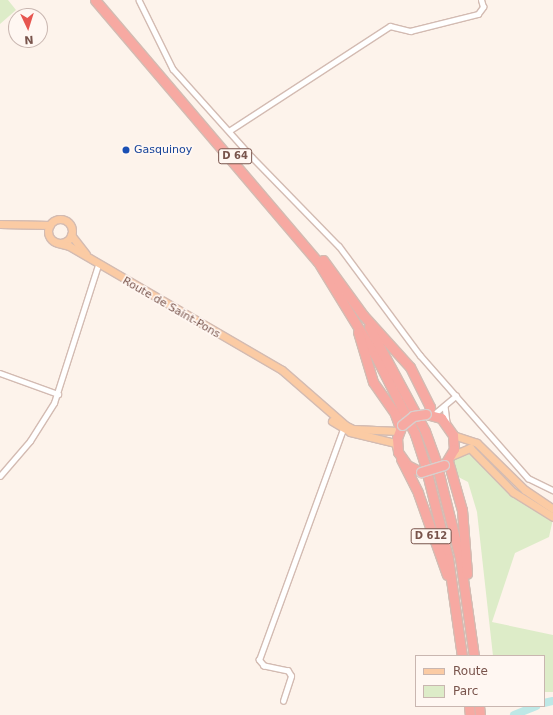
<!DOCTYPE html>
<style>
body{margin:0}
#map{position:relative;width:553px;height:715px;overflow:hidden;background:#fdf3eb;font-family:"DejaVu Sans",sans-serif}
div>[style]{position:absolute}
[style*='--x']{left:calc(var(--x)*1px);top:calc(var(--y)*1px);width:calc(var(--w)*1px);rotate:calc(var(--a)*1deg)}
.green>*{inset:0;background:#ddecc8}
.river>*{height:8px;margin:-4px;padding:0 4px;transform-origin:4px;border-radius:4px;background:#bee8e6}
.roads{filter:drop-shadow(1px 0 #d3bbb2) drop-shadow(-1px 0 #d3bbb2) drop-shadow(0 1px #d3bbb2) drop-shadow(0 -1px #d3bbb2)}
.street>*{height:4.5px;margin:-2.25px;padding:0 2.25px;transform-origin:2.25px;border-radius:2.25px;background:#fff}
.primary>*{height:7px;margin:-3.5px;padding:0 3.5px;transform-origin:3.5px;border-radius:3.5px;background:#fbcba4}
.primary>.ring{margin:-3.5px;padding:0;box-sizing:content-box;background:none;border:7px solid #fbcba4;border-radius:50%}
.highway>*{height:9px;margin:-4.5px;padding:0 4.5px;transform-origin:4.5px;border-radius:4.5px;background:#f7a9a2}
.bridges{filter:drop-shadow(1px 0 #d9cfcd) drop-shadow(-1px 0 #d9cfcd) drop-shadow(0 1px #d9cfcd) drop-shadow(0 -1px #d9cfcd)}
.highway-bridge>*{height:9px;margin:-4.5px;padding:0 4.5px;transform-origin:4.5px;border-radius:4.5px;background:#f7a9a2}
.dots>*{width:11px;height:11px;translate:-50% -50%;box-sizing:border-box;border:2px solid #fff7f2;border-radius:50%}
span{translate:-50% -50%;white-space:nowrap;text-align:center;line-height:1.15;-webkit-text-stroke:3.5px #fff7f2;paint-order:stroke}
.shield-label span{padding:1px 3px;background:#fff7f2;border:1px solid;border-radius:3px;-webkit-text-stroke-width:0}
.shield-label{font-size:10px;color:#79544c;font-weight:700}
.transit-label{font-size:11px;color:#164399}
.left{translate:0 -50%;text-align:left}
.street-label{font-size:11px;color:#79544c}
.legend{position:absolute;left:415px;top:655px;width:130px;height:52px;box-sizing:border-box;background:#fff7f2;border:1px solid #c9b6b0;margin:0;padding:5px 7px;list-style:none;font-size:12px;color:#79544c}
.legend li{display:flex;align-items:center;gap:8px;height:20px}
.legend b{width:20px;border:1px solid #c9b6b0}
.north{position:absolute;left:8px;top:8px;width:40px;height:40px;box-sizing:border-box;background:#fff7f2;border:1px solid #c9b6b0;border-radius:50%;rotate:176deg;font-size:11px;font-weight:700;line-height:16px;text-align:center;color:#79544c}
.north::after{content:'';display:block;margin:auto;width:14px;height:18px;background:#e75650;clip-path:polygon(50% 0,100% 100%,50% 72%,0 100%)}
</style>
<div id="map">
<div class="green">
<div style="clip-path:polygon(0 0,8px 0,16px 10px,0 24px)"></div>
<div style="clip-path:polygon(461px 447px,553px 519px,549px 537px,515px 553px,492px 622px,553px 635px,553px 692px,544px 692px,544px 656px,493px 656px,477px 512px,468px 482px,441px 468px,449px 450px)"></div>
</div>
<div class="river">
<div style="--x:544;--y:703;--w:9;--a:-13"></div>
<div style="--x:514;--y:715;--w:24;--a:-22"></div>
</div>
<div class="roads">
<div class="street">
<div style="--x:139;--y:0;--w:77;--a:63.8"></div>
<div style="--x:173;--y:69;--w:118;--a:48.1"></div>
<div style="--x:252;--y:157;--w:124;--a:45.7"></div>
<div style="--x:339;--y:246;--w:136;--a:53.4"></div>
<div style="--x:420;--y:355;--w:164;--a:48.7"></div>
<div style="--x:528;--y:478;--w:28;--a:26"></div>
<div style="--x:229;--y:131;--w:192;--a:-33.1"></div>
<div style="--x:390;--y:26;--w:21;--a:14"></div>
<div style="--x:410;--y:31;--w:70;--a:-14"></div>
<div style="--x:478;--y:14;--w:9;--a:-54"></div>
<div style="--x:483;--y:7;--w:7;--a:-106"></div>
<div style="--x:0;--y:373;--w:62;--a:19.9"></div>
<div style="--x:445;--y:406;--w:17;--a:83"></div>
<div style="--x:433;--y:415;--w:30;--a:-40"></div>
<div style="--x:0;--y:476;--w:46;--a:-49.4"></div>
<div style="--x:30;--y:441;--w:45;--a:-57.7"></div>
<div style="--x:54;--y:403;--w:145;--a:-72.3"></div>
<div style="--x:283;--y:701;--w:26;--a:-72"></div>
<div style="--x:291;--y:676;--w:6;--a:-121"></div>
<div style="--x:288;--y:671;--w:25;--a:-168"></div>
<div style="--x:264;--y:666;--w:8;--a:-130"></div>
<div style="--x:259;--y:660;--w:249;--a:-70"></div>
</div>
<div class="primary">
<div class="ring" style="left:48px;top:219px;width:17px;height:17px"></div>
<div style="--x:0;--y:224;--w:50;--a:1.1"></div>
<div style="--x:71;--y:235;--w:24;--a:52"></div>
<div style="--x:58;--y:243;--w:11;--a:15"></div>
<div style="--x:69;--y:246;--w:246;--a:30.2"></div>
<div style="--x:282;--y:370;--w:84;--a:41.1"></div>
<div style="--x:345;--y:425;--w:9;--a:27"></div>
<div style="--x:353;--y:429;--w:46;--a:2.5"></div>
<div style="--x:332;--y:421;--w:21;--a:31"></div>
<div style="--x:350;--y:432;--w:46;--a:13.7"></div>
<div style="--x:395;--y:443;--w:6;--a:72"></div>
<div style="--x:453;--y:435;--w:25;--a:18"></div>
<div style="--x:477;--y:443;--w:67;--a:44.4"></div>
<div style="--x:525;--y:490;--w:34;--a:34"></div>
<div style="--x:451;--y:456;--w:21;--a:-23"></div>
<div style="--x:470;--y:448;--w:62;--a:45.7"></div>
<div style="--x:513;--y:492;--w:47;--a:32"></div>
</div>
<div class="highway">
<div style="--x:95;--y:0;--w:344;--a:49.6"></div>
<div style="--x:318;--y:262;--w:109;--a:58.5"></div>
<div style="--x:375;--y:355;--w:89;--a:63.1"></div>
<div style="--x:415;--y:434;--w:33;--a:72"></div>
<div style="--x:425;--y:465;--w:96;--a:76.1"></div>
<div style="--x:448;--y:558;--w:99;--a:81.9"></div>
<div style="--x:323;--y:260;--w:68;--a:54"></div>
<div style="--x:363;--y:315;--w:70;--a:47.9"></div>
<div style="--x:410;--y:367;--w:45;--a:63.4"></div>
<div style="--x:430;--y:407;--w:7;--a:98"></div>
<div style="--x:369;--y:327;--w:118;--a:61.7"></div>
<div style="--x:425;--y:431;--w:33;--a:70"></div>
<div style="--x:436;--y:462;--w:99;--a:76"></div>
<div style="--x:460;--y:558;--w:99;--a:81.9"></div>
<div style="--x:358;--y:332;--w:52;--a:73.3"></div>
<div style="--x:373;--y:382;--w:39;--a:55"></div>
<div style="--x:395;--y:414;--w:15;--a:70"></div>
<div style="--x:426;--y:414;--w:16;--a:15"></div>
<div style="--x:441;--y:418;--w:21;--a:55"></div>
<div style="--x:453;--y:435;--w:14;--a:86"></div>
<div style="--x:454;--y:449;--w:17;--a:121"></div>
<div style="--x:402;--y:425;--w:14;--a:111"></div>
<div style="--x:397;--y:438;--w:14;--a:86"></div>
<div style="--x:398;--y:452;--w:16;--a:55"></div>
<div style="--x:407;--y:465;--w:16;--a:27"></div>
<div style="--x:401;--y:459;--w:38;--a:63"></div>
<div style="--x:418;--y:493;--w:87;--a:70.5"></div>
<div style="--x:448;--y:461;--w:51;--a:74.1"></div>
<div style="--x:462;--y:510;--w:64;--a:85.5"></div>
<div style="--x:469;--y:706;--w:9;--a:84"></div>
<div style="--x:479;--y:706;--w:9;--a:84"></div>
</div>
</div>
<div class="bridges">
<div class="highway-bridge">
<div style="--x:402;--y:425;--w:14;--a:-39"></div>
<div style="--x:413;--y:416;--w:13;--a:-9"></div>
<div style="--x:421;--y:472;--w:24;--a:-17"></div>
</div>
</div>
<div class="dots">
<div style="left:126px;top:150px;background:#1a4fb4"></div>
</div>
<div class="shield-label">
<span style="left:235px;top:156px">D 64</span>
<span style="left:431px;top:536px">D 612</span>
</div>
<div class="transit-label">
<span class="left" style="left:134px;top:150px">Gasquinoy</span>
</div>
<div class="street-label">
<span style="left:171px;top:308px;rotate:30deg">Route de Saint-Pons</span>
</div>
<ul class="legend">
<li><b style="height:5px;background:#fbcba4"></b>Route</li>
<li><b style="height:11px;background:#ddecc8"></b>Parc</li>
</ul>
<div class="north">N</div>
</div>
